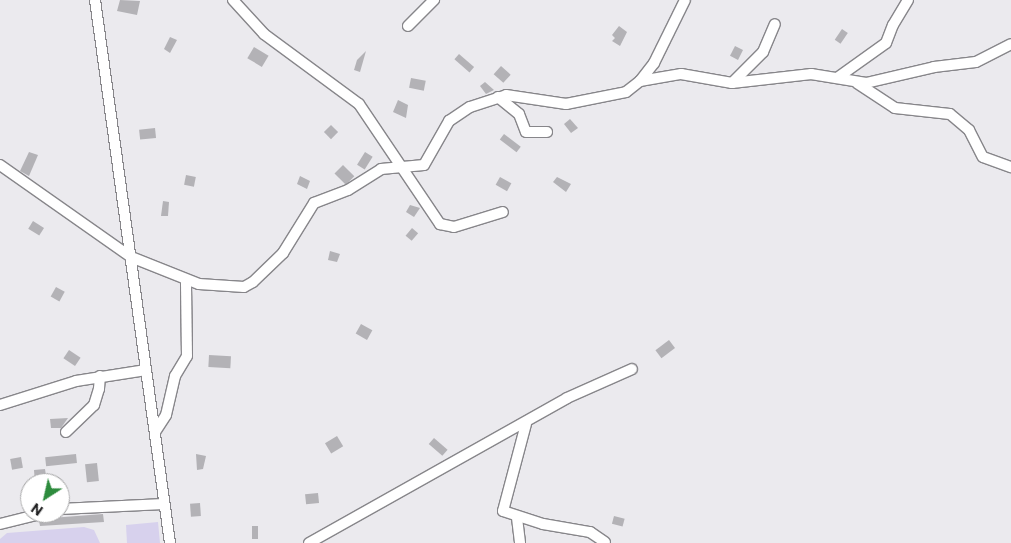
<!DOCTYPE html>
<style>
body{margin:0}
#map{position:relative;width:1011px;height:543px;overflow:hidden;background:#ebeaee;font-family:Commissioner,sans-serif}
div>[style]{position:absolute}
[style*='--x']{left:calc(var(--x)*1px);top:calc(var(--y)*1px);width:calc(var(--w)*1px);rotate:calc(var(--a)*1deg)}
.green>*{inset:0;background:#d7d1ed}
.building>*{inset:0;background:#b3b2b6;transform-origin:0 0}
.roads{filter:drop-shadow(1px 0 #87868a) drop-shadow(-1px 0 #87868a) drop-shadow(0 1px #87868a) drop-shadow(0 -1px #87868a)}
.minor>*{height:10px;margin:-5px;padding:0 5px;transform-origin:5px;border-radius:5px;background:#fff}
span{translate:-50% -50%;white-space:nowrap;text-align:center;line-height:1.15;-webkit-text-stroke:4px #fff;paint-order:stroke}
.north{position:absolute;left:20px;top:473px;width:50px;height:50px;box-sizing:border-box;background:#fff;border:1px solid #a6a6a7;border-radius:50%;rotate:215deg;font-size:14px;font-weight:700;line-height:20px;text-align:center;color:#212122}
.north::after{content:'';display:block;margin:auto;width:18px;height:22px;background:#2d8b3d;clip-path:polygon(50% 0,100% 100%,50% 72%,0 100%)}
</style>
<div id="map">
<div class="green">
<div style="clip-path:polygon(158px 522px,160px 543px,127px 543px,126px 525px)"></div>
<div style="clip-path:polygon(84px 527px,94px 530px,100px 543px,0 543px,0 539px,7px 533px)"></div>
</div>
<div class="building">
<div style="clip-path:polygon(120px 0,140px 1px,137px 15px,117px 11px)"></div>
<div style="clip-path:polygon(619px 26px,627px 32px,620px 46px,612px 41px,615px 38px,612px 35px)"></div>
<div style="left:842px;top:29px;width:7px;height:13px;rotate:34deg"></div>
<div style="clip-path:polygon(170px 37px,177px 40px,170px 53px,164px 49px)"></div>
<div style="left:735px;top:46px;width:9px;height:11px;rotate:27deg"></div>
<div style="left:254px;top:47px;width:17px;height:13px;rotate:31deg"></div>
<div style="clip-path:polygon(366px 51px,360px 72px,354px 70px,357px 60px)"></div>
<div style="left:459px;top:54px;width:20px;height:7px;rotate:41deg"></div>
<div style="left:501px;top:66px;width:13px;height:11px;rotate:42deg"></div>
<div style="left:411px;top:78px;width:15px;height:10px;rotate:11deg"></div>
<div style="clip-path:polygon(485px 82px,494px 90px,486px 94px,480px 86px)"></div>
<div style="clip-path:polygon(398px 100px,408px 105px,406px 118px,393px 112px)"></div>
<div style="clip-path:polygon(570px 119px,578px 128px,571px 133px,564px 124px)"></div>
<div style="left:331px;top:125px;width:10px;height:10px;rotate:45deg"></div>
<div style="left:155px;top:128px;width:10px;height:16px;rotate:84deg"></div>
<div style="left:504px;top:134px;width:21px;height:7px;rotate:37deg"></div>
<div style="clip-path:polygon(29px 152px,38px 155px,29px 176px,20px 171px)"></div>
<div style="left:365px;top:152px;width:9px;height:15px;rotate:32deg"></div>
<div style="left:343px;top:165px;width:16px;height:12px;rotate:45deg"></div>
<div style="left:186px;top:175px;width:10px;height:10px;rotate:11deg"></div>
<div style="clip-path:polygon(300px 176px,310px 181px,307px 189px,297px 184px)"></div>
<div style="left:500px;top:177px;width:13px;height:9px;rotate:29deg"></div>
<div style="clip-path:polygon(557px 177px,571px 184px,566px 192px,553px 182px)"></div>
<div style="clip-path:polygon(163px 201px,169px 202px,168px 216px,161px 216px)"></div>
<div style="clip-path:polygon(410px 205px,420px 208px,414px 217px,406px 212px)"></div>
<div style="left:33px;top:221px;width:13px;height:9px;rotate:32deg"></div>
<div style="left:412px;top:228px;width:8px;height:10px;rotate:40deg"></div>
<div style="clip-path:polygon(330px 251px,340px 254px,337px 262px,328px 260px)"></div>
<div style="left:56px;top:287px;width:10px;height:11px;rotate:29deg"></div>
<div style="left:361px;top:324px;width:13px;height:11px;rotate:29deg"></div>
<div style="left:669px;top:340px;width:10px;height:17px;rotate:53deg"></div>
<div style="left:69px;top:350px;width:14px;height:10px;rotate:34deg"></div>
<div style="left:209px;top:355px;width:22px;height:12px;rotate:3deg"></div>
<div style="clip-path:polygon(68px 418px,61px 428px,51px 428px,50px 419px)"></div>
<div style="left:337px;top:436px;width:12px;height:14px;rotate:59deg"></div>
<div style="left:434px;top:438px;width:18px;height:8px;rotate:41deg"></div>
<div style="left:76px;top:454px;width:9px;height:31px;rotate:84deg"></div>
<div style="clip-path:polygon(196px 454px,206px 456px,203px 469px,197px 470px)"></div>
<div style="left:21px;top:457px;width:11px;height:11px;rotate:80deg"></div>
<div style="left:97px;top:463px;width:18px;height:12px;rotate:84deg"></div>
<div style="clip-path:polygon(45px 469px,47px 483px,35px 483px,34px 470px)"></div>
<div style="left:318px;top:493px;width:10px;height:13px;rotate:84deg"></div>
<div style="left:200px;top:503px;width:13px;height:10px;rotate:86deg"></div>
<div style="clip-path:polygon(103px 514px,104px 522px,40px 526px,39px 521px,51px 515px,51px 518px)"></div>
<div style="left:614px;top:516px;width:11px;height:8px;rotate:15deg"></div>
<div style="left:252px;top:526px;width:6px;height:13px"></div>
</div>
<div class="roads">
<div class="minor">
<div style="--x:95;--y:0;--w:548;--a:82.14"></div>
<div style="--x:233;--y:0;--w:46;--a:47.6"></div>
<div style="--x:264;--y:34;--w:118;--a:36.4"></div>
<div style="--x:359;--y:104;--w:145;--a:56"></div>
<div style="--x:440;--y:224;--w:14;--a:12"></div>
<div style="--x:454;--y:227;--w:51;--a:-17"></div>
<div style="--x:408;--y:26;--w:37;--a:-45"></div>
<div style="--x:837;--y:78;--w:60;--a:-35.5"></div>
<div style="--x:886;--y:43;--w:19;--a:-69"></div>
<div style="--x:893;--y:25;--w:29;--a:-59"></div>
<div style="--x:640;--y:81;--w:42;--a:-9.7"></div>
<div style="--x:681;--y:74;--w:52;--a:10"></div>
<div style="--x:732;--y:83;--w:80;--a:-6.5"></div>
<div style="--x:811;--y:74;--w:56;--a:9.3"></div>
<div style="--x:866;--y:83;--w:70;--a:-13.2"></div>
<div style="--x:934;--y:67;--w:42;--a:-6.8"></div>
<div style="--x:976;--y:62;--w:39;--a:-27"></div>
<div style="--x:732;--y:83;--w:44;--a:-45"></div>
<div style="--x:763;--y:52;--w:30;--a:-67"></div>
<div style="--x:857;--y:83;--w:45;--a:33.3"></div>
<div style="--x:895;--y:108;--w:55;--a:6.2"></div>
<div style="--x:950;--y:114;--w:25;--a:40"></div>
<div style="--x:969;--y:130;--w:30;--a:63"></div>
<div style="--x:983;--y:157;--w:30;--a:20"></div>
<div style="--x:498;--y:97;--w:27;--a:39"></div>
<div style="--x:519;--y:114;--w:19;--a:69"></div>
<div style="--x:526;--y:132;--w:21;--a:0"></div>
<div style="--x:0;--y:165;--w:160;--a:35.1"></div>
<div style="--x:131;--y:257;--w:73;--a:21.7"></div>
<div style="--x:199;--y:284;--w:45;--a:3.8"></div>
<div style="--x:244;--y:287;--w:10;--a:-29"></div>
<div style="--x:253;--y:282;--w:42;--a:-44"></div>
<div style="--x:283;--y:253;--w:59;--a:-58.2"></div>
<div style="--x:314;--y:203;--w:36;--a:-21"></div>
<div style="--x:348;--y:190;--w:39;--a:-32"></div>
<div style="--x:381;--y:169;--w:43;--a:-5.3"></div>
<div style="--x:424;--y:165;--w:51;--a:-60.4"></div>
<div style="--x:449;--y:121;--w:25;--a:-34"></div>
<div style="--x:470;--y:107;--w:38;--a:-18"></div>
<div style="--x:506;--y:95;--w:61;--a:8.5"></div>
<div style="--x:566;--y:104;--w:61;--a:-11.3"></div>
<div style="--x:626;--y:92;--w:18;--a:-38"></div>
<div style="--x:640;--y:81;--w:23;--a:-52"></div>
<div style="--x:654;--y:63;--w:70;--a:-63.8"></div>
<div style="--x:0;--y:405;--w:80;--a:-17.5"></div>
<div style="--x:76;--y:381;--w:71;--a:-8.9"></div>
<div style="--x:526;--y:424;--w:90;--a:104.8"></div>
<div style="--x:503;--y:511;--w:42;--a:18"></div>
<div style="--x:543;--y:524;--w:48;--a:9.7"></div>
<div style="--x:590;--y:532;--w:18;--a:34"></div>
<div style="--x:66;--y:432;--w:39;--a:-44"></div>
<div style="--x:94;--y:405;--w:17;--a:-73"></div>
<div style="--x:99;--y:389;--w:13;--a:-86"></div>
<div style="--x:155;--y:432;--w:20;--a:-57"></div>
<div style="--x:166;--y:415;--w:40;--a:-77"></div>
<div style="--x:175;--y:376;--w:23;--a:-59"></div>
<div style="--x:187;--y:356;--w:76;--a:-90.8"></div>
<div style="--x:60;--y:509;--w:104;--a:-2.8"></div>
<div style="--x:517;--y:518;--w:25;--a:83"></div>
<div style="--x:0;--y:524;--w:45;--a:-14"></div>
<div style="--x:309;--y:543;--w:296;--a:-29.3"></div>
<div style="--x:567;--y:398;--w:71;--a:-24"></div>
</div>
</div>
<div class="north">N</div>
</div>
